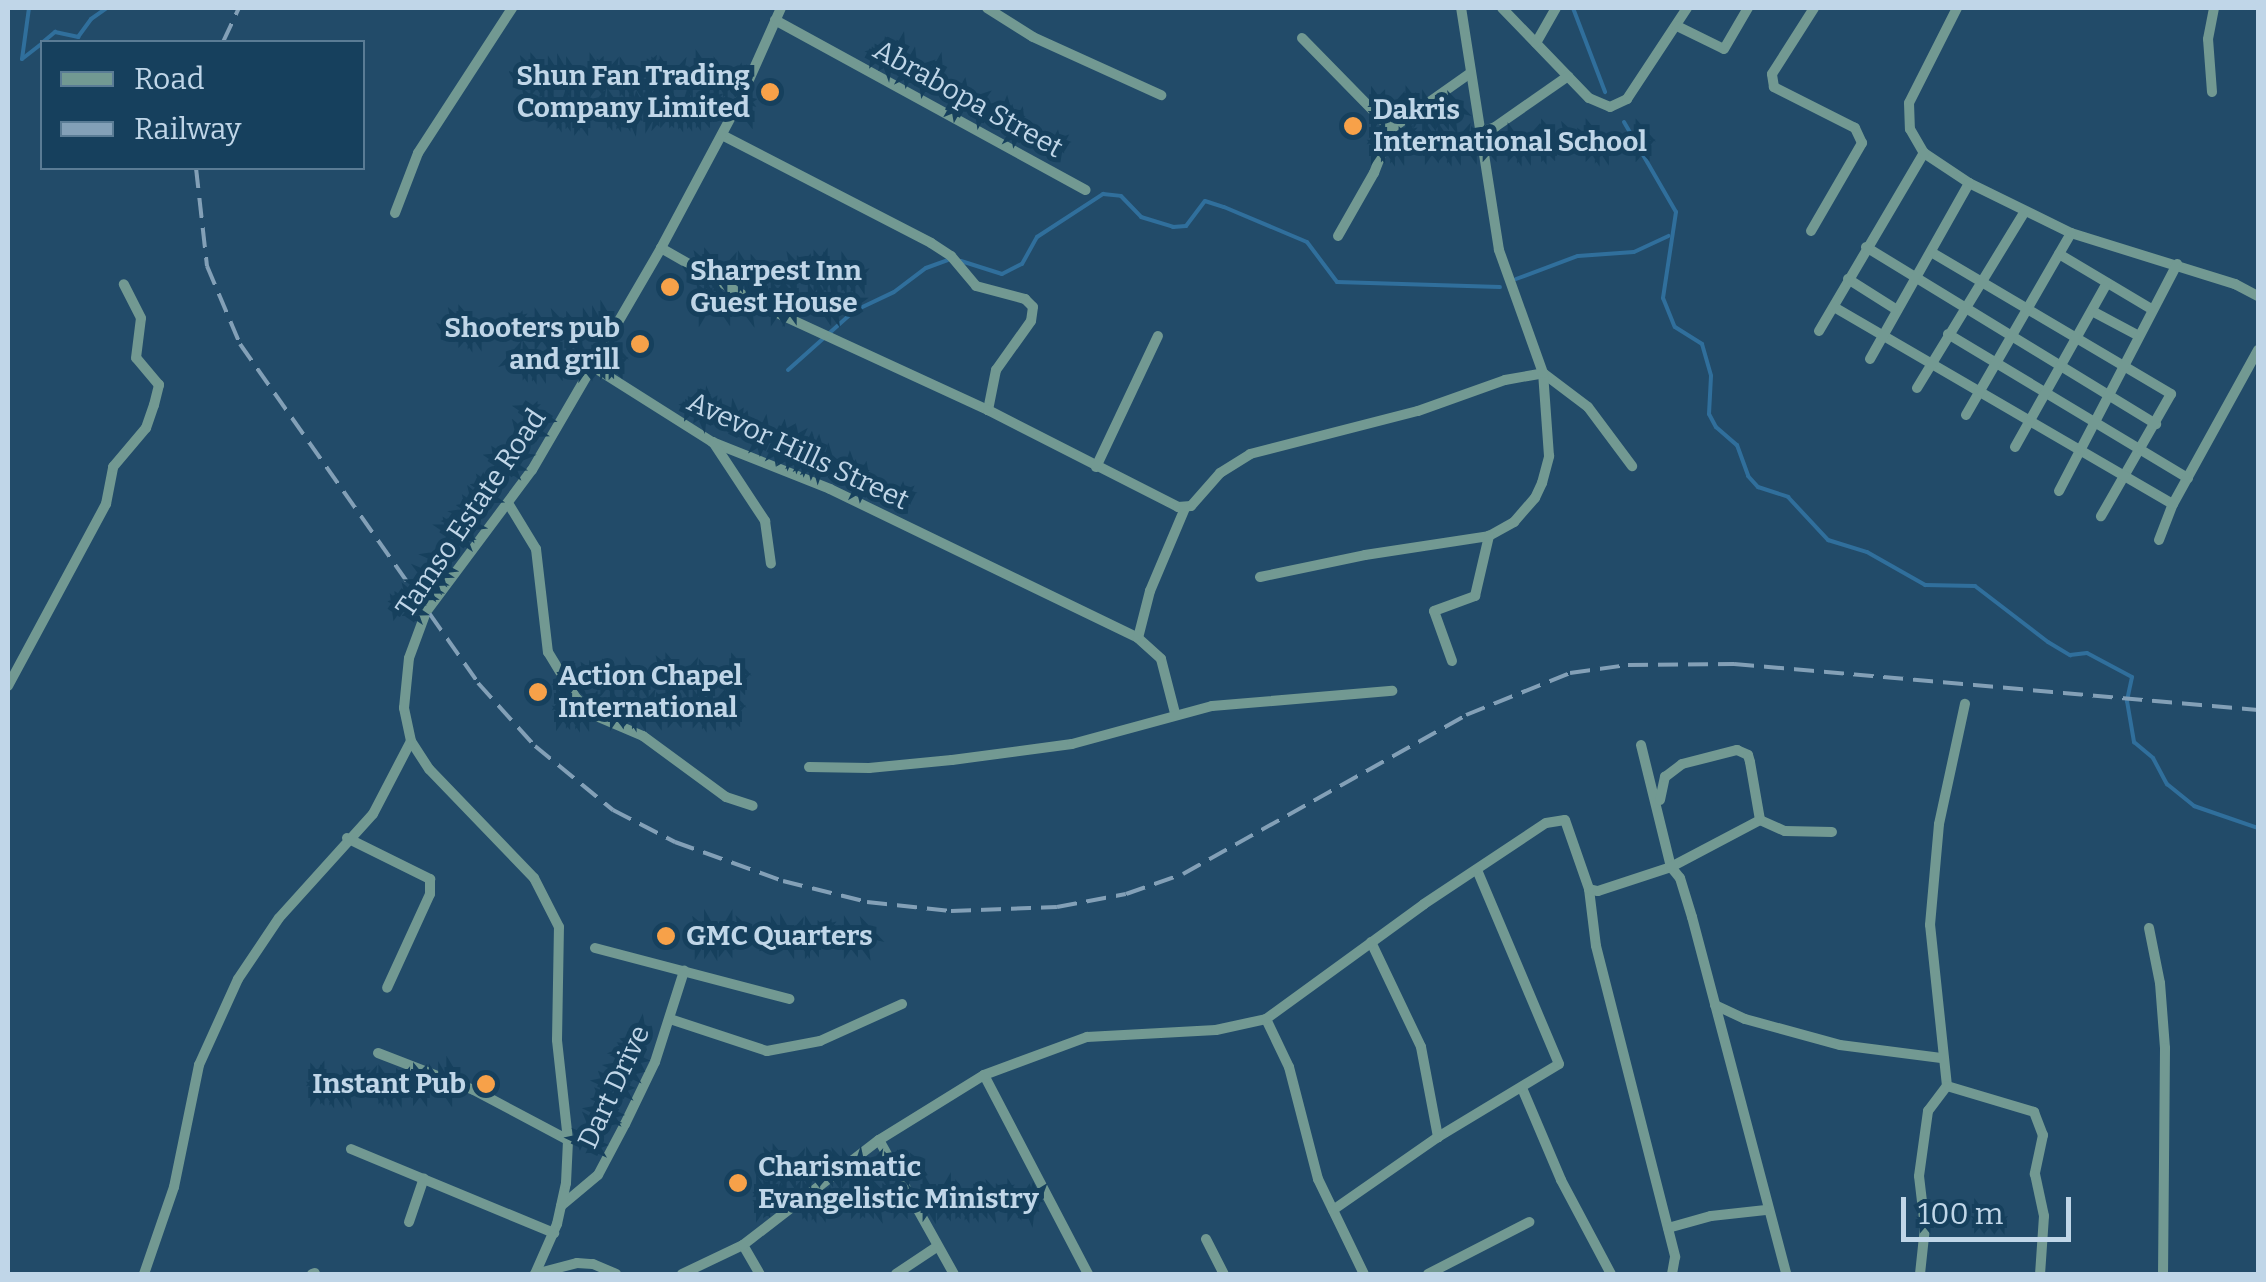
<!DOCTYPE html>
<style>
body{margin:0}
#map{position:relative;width:2266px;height:1282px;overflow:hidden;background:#224b69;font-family:Bitter,serif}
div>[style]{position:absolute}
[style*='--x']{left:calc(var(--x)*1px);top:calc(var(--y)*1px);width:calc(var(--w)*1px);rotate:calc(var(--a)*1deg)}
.stream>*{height:4px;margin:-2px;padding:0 2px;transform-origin:2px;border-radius:2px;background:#306f9c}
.minor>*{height:10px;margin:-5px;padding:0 5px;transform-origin:5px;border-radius:5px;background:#729992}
.rail>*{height:4px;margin-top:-2px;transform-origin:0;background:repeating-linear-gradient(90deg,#83a0b7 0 20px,transparent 0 30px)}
.dots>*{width:28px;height:28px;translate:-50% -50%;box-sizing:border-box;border:5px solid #16405d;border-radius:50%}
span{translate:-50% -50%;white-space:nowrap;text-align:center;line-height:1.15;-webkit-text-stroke:10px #16405d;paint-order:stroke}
.poi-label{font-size:28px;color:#c0d6e8;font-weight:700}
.right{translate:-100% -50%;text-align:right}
.left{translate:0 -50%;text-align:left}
.street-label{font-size:28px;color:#c0d6e8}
.frame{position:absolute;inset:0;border:10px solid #c0d6e8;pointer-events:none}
.legend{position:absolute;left:40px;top:40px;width:325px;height:130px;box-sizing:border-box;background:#16405d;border:2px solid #5a7c95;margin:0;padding:12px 18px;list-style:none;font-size:30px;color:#c0d6e8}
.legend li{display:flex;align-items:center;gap:20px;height:50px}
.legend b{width:50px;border:2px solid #5a7c95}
.scale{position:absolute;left:1901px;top:1197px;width:170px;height:45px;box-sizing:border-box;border:5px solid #c0d6e8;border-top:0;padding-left:12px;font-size:30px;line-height:35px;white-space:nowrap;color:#c0d6e8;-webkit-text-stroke:8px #16405d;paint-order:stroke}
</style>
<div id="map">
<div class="stream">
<div style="--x:1573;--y:8;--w:90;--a:69.1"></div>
<div style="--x:43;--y:42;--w:16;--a:-40"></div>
<div style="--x:55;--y:32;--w:24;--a:12"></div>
<div style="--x:78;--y:37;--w:22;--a:-54"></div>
<div style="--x:91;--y:19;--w:19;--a:-35"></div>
<div style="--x:22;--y:59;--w:51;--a:-82.2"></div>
<div style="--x:22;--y:59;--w:24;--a:-38"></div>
<div style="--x:1624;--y:122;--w:104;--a:60"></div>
<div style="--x:1676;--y:212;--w:87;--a:98.6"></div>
<div style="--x:1663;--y:298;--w:31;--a:68"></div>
<div style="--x:1675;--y:327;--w:32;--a:32"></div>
<div style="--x:1702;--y:344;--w:33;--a:74"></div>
<div style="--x:1711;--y:376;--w:38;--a:93"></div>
<div style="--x:1709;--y:414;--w:15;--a:62"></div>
<div style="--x:1716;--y:427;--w:28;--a:41"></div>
<div style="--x:1737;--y:445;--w:33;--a:70"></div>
<div style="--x:1748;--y:476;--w:15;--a:48"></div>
<div style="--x:1758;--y:487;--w:32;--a:18"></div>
<div style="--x:1788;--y:497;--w:59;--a:47.1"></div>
<div style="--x:1828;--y:540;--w:41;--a:17.1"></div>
<div style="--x:1867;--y:552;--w:67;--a:29.6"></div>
<div style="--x:1925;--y:585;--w:50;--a:1.1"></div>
<div style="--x:1975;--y:586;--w:92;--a:37.5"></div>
<div style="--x:2048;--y:642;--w:26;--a:31"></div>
<div style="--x:2070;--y:655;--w:17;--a:-7"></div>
<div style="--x:2087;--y:653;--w:51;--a:28.1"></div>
<div style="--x:2132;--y:677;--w:25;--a:102"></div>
<div style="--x:2127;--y:701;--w:42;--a:80.3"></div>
<div style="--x:2134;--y:742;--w:25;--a:40"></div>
<div style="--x:2153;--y:758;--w:30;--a:62"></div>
<div style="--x:2167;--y:784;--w:35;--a:39"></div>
<div style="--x:2194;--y:806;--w:68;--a:19"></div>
<div style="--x:961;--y:261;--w:43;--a:17.6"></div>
<div style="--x:1002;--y:274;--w:22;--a:-27"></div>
<div style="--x:1022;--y:264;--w:31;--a:-61"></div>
<div style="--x:1037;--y:237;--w:79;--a:-33.1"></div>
<div style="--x:1103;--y:194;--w:18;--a:6"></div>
<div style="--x:1121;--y:196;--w:29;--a:46"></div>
<div style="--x:1141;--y:217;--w:34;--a:17"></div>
<div style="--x:1173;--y:227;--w:13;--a:-4"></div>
<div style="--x:1186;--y:226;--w:31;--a:-53"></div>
<div style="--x:1205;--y:201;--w:20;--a:18"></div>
<div style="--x:1224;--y:207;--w:90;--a:22.9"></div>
<div style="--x:1307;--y:242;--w:50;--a:53.1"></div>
<div style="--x:1337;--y:282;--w:163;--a:1.8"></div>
<div style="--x:1516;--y:279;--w:66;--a:-20.4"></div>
<div style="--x:1578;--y:256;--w:56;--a:-4.1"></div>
<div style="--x:1634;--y:252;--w:38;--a:-25"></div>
<div style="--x:788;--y:370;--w:89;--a:-41.8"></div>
<div style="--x:854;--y:311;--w:44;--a:-25.4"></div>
<div style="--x:894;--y:292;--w:40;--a:-37"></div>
<div style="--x:926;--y:268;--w:23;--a:-20"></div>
</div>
<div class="minor">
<div style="--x:987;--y:8;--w:54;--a:32.2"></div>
<div style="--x:1033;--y:37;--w:141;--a:24.4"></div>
<div style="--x:1502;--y:8;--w:125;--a:46"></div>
<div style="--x:1589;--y:98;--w:23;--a:23"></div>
<div style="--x:1610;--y:107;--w:19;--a:-25"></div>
<div style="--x:1627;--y:99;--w:109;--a:-56.6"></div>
<div style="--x:1957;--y:8;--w:106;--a:116.8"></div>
<div style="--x:1909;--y:103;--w:26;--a:88"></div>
<div style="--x:1910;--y:129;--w:28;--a:60"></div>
<div style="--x:1924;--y:153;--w:54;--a:33.7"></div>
<div style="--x:1969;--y:183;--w:114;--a:26.1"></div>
<div style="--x:2071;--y:233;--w:172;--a:17.3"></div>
<div style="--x:2235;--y:284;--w:26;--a:28"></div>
<div style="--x:775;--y:20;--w:354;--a:28.7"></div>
<div style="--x:1677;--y:26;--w:52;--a:26.1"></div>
<div style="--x:1724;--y:49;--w:48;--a:-59.7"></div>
<div style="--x:1302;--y:38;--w:127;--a:45.6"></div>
<div style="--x:1536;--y:43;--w:40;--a:-60.3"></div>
<div style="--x:2212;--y:92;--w:53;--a:-94.3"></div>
<div style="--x:2208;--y:39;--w:32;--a:-79"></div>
<div style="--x:1478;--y:133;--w:18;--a:-19"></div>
<div style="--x:1495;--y:127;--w:89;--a:-34.9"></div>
<div style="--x:722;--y:135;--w:235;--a:27.3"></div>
<div style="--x:931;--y:243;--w:24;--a:33"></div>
<div style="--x:951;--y:256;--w:39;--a:50"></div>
<div style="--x:976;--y:286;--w:51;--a:14.9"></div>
<div style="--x:1025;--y:299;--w:11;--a:45"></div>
<div style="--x:1033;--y:307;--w:14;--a:98"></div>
<div style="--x:1031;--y:321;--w:60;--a:125.5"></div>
<div style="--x:996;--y:370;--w:41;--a:101.3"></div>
<div style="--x:395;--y:213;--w:64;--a:-69"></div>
<div style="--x:418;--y:153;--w:173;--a:-57"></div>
<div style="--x:1811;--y:231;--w:102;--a:-59.9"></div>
<div style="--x:1862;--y:143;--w:17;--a:-115"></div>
<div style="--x:1855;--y:128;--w:91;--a:-153.2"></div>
<div style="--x:1774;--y:87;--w:13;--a:-99"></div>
<div style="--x:1772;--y:74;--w:78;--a:-57.5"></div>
<div style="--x:1338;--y:236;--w:73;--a:-60.3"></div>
<div style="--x:1374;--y:173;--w:47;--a:-68.9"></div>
<div style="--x:1391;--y:129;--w:95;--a:-35.2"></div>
<div style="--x:1866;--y:247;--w:340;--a:31.4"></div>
<div style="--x:661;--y:248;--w:119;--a:29.8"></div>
<div style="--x:764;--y:307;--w:247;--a:24.7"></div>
<div style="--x:988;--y:410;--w:213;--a:27"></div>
<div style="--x:1178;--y:507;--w:13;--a:-4"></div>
<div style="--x:1191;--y:506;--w:44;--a:-48.7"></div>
<div style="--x:1220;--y:473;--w:36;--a:-32"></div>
<div style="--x:1250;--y:454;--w:173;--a:-14.4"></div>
<div style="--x:1418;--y:411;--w:92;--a:-19.6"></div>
<div style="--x:1505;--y:380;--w:39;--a:-10"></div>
<div style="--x:1543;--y:373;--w:56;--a:37.1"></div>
<div style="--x:1588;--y:407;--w:74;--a:53.3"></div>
<div style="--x:1931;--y:252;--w:279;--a:30.6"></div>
<div style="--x:2171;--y:394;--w:141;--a:119.8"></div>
<div style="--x:2059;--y:254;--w:109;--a:30.8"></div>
<div style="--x:1848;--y:279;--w:58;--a:32.3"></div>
<div style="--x:1834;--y:307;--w:392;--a:30.2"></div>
<div style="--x:2092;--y:311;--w:53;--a:28"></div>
<div style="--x:1819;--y:331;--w:207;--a:-59.5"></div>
<div style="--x:1948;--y:334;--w:280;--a:31"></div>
<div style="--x:1870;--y:359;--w:202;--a:-60.6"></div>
<div style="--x:592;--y:366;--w:142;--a:32.3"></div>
<div style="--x:712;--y:442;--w:127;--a:21.7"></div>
<div style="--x:830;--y:489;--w:342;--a:25.8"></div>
<div style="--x:1138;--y:638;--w:31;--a:42"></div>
<div style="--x:1161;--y:659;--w:56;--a:75.5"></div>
<div style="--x:1917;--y:388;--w:207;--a:-58.6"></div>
<div style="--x:1966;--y:415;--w:210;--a:-60"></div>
<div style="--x:713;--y:442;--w:95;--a:56.6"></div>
<div style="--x:765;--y:521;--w:43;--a:82.1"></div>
<div style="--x:2015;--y:447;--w:188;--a:-60.7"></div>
<div style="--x:1096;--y:467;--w:145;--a:-64.7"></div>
<div style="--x:2059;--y:491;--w:256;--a:-62.5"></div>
<div style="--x:508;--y:503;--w:54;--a:58.7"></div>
<div style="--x:536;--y:549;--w:104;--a:83.4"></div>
<div style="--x:548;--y:652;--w:54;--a:58.7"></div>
<div style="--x:576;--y:698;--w:27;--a:42"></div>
<div style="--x:596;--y:716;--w:51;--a:23.1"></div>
<div style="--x:643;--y:736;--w:103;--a:36.3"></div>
<div style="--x:726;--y:797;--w:28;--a:18"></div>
<div style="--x:2159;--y:540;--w:39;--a:-69"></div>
<div style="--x:2173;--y:504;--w:176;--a:-61.1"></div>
<div style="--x:1260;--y:577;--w:107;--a:-11.8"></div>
<div style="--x:1365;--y:555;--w:125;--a:-8.7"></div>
<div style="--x:1489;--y:536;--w:29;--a:-29"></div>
<div style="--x:1514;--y:522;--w:32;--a:-49"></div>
<div style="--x:1535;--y:498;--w:17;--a:-65"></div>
<div style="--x:1542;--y:483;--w:28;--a:-75"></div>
<div style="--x:1549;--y:456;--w:83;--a:-94.1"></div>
<div style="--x:1543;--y:373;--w:131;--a:-109.7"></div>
<div style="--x:1499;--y:250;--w:245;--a:-98.9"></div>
<div style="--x:1138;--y:638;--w:49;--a:-75.7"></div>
<div style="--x:1150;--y:591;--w:90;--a:-67.1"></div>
<div style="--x:1452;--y:661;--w:53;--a:-109.8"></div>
<div style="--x:1434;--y:611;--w:44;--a:-20.1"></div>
<div style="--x:1475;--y:596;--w:62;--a:-76.9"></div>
<div style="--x:8;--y:686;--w:207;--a:-61.7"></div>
<div style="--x:106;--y:504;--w:38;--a:-79"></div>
<div style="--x:113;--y:467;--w:51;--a:-49.8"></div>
<div style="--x:146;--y:428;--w:24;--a:-71"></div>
<div style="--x:154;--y:405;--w:21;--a:-76"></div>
<div style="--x:159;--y:385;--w:35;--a:-130"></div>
<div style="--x:136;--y:358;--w:40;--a:-82.9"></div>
<div style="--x:141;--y:318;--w:38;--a:-117"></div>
<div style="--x:1641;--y:745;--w:126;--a:76.2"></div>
<div style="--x:1671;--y:867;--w:14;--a:51"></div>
<div style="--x:1680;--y:878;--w:41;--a:72.9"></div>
<div style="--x:1692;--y:917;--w:369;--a:75.2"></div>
<div style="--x:809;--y:767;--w:60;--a:1"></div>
<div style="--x:869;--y:768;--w:83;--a:-5.5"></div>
<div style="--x:952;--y:760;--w:121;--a:-7.6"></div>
<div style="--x:1072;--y:744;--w:145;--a:-15.2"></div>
<div style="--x:1212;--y:706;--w:181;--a:-4.8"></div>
<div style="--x:1660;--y:800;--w:24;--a:-78"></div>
<div style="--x:1665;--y:777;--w:21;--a:-37"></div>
<div style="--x:1682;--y:764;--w:57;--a:-14.3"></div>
<div style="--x:1737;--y:750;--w:12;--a:24"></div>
<div style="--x:1748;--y:755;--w:7;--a:74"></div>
<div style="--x:1750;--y:762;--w:59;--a:80.2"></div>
<div style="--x:1760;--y:820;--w:27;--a:24"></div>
<div style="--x:1785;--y:831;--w:47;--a:1.2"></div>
<div style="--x:347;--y:838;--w:93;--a:26.3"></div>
<div style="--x:430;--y:879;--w:15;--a:90"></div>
<div style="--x:430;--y:894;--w:103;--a:114.6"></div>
<div style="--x:1589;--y:889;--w:57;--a:83"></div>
<div style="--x:1596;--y:946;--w:321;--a:75.7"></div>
<div style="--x:1675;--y:1257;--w:17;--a:100"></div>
<div style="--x:2149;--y:928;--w:56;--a:78.7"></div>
<div style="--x:2160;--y:983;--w:65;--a:85.6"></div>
<div style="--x:2165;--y:1048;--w:226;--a:90.5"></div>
<div style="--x:1371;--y:942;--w:116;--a:64.5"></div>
<div style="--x:1421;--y:1047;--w:92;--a:79.3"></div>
<div style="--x:595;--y:948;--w:201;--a:14.7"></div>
<div style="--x:1715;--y:1005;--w:33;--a:25"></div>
<div style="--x:1745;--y:1019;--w:98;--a:15.3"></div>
<div style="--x:1840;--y:1045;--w:102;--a:7.3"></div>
<div style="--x:670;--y:1019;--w:102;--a:18.3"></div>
<div style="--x:767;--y:1051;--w:54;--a:-10.7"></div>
<div style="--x:820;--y:1041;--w:90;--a:-24.3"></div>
<div style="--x:1266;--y:1019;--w:53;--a:64.4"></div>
<div style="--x:1289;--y:1067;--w:116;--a:75.5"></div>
<div style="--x:1318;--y:1179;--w:106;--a:64.2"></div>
<div style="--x:378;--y:1053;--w:103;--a:21.1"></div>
<div style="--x:474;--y:1090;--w:106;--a:28"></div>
<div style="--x:984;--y:1075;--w:225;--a:62.4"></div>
<div style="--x:1947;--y:1086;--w:162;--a:-96"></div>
<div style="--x:1930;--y:925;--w:101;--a:-84.9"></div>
<div style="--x:1939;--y:824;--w:123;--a:-77.8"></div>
<div style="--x:1947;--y:1086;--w:91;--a:16.6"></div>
<div style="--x:2034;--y:1112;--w:25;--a:69"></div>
<div style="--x:2043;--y:1135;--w:40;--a:102"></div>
<div style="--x:2035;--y:1174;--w:43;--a:77.9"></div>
<div style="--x:2044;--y:1216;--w:58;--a:93.9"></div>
<div style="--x:1522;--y:1088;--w:100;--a:67"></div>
<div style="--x:1561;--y:1180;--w:106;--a:62"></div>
<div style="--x:879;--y:1140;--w:154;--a:60.8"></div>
<div style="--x:351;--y:1149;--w:220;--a:22.5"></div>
<div style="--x:561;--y:1206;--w:48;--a:-40"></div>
<div style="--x:598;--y:1175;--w:58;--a:-62.1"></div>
<div style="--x:625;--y:1124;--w:69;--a:-64.2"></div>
<div style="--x:655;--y:1062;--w:96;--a:-72.3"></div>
<div style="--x:1333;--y:1210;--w:128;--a:-34.8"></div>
<div style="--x:1438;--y:1137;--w:141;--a:-31.1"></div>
<div style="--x:1559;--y:1064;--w:211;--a:-112.9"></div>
<div style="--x:409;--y:1222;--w:46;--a:-71.2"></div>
<div style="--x:1668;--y:1228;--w:45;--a:-15.6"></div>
<div style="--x:1711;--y:1216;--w:55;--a:-6.2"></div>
<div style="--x:1206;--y:1239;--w:39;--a:63"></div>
<div style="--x:743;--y:1245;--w:34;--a:60"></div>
<div style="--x:144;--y:1274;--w:92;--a:-71"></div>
<div style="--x:174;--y:1187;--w:125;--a:-78.4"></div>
<div style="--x:199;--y:1065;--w:94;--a:-65.6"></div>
<div style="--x:238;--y:979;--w:73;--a:-56.1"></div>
<div style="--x:279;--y:918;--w:140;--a:-47.9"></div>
<div style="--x:373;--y:814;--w:82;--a:-62.5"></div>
<div style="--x:312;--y:1274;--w:3;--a:-18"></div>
<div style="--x:535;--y:1274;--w:55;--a:-66.3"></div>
<div style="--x:557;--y:1224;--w:42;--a:-77.6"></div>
<div style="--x:566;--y:1183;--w:43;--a:-87.3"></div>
<div style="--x:568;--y:1140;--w:101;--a:-96.3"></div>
<div style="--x:557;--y:1040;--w:113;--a:-89"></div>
<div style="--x:559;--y:927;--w:55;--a:-117"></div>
<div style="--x:534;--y:878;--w:151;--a:-133.9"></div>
<div style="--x:429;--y:769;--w:33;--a:-123"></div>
<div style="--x:411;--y:741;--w:34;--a:-102"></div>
<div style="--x:404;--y:708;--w:50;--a:-84.3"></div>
<div style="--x:409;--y:658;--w:49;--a:-69.7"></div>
<div style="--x:426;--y:612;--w:177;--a:-53.3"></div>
<div style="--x:532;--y:470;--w:257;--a:-59.8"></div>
<div style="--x:661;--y:248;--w:168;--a:-61.9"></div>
<div style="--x:740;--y:100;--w:101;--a:-66"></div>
<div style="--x:535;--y:1274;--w:43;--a:-14.7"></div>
<div style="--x:577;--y:1263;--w:16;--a:4"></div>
<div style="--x:593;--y:1264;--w:25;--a:23"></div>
<div style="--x:682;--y:1274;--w:68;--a:-25.4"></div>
<div style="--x:743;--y:1245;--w:172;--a:-37.7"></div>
<div style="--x:879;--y:1140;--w:123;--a:-31.8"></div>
<div style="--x:984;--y:1075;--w:110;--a:-20.3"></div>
<div style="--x:1087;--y:1037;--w:129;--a:-3.1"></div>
<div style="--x:1216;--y:1030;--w:51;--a:-12.4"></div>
<div style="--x:1266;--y:1019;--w:195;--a:-36"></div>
<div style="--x:1424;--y:904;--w:146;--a:-33.6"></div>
<div style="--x:1546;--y:823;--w:19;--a:-9"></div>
<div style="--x:1565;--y:820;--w:73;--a:70.8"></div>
<div style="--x:1589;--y:889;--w:9;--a:13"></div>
<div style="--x:1598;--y:891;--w:77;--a:-18.2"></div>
<div style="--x:1671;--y:867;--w:101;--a:-27.8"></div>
<div style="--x:896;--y:1274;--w:50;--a:-33.7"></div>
<div style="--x:1428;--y:1274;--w:114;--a:-27.2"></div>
<div style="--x:1920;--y:1274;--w:47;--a:-83.9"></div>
<div style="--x:1925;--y:1227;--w:51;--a:-96.7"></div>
<div style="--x:1919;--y:1176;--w:66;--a:-82.1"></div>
<div style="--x:1928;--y:1111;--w:31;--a:-53"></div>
</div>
<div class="rail">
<div style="--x:223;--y:42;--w:38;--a:-65"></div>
<div style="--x:196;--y:168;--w:99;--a:83.6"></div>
<div style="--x:207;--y:266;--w:85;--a:67.1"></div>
<div style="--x:240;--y:344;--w:414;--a:54.9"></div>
<div style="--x:478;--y:683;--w:85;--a:47.9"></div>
<div style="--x:535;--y:746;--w:101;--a:39.4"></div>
<div style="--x:613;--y:810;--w:70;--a:27.3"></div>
<div style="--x:675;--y:842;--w:115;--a:19.9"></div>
<div style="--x:783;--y:881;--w:87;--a:14"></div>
<div style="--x:867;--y:902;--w:84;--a:6.1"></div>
<div style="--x:951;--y:911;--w:106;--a:-2.2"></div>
<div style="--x:1057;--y:907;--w:70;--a:-10.7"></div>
<div style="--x:1126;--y:894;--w:60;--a:-19.3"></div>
<div style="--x:1183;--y:874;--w:325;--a:-29.3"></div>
<div style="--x:1466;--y:715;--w:112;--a:-22"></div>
<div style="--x:1570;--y:673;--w:59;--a:-7.9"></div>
<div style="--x:1628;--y:665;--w:106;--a:-0.5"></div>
<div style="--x:1734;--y:664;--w:526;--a:5.02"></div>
</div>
<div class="dots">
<div style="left:770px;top:92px;background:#f7a149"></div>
<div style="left:1353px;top:126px;background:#f7a149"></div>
<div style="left:670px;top:287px;background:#f7a149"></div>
<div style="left:640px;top:344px;background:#f7a149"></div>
<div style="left:538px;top:692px;background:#f7a149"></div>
<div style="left:666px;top:936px;background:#f7a149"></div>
<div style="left:486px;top:1084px;background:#f7a149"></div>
<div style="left:738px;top:1183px;background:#f7a149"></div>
</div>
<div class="poi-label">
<span class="right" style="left:750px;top:92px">Shun Fan Trading<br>Company Limited</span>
<span class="left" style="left:1373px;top:126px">Dakris<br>International School</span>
<span class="left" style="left:690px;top:287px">Sharpest Inn<br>Guest House</span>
<span class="right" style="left:620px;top:344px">Shooters pub<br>and grill</span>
<span class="left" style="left:558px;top:692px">Action Chapel<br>International</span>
<span class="left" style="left:686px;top:936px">GMC Quarters</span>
<span class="right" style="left:466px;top:1084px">Instant Pub</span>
<span class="left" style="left:758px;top:1183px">Charismatic<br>Evangelistic Ministry</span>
</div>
<div class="street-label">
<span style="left:968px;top:99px;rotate:29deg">Abrabopa Street</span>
<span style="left:798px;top:451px;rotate:25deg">Avevor Hills Street</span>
<span style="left:471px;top:513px;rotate:-56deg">Tamso Estate Road</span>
<span style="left:614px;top:1087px;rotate:-65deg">Dart Drive</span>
</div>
<div class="frame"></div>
<ul class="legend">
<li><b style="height:12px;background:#729992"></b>Road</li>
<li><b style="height:12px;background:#83a0b7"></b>Railway</li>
</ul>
<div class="scale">100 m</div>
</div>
